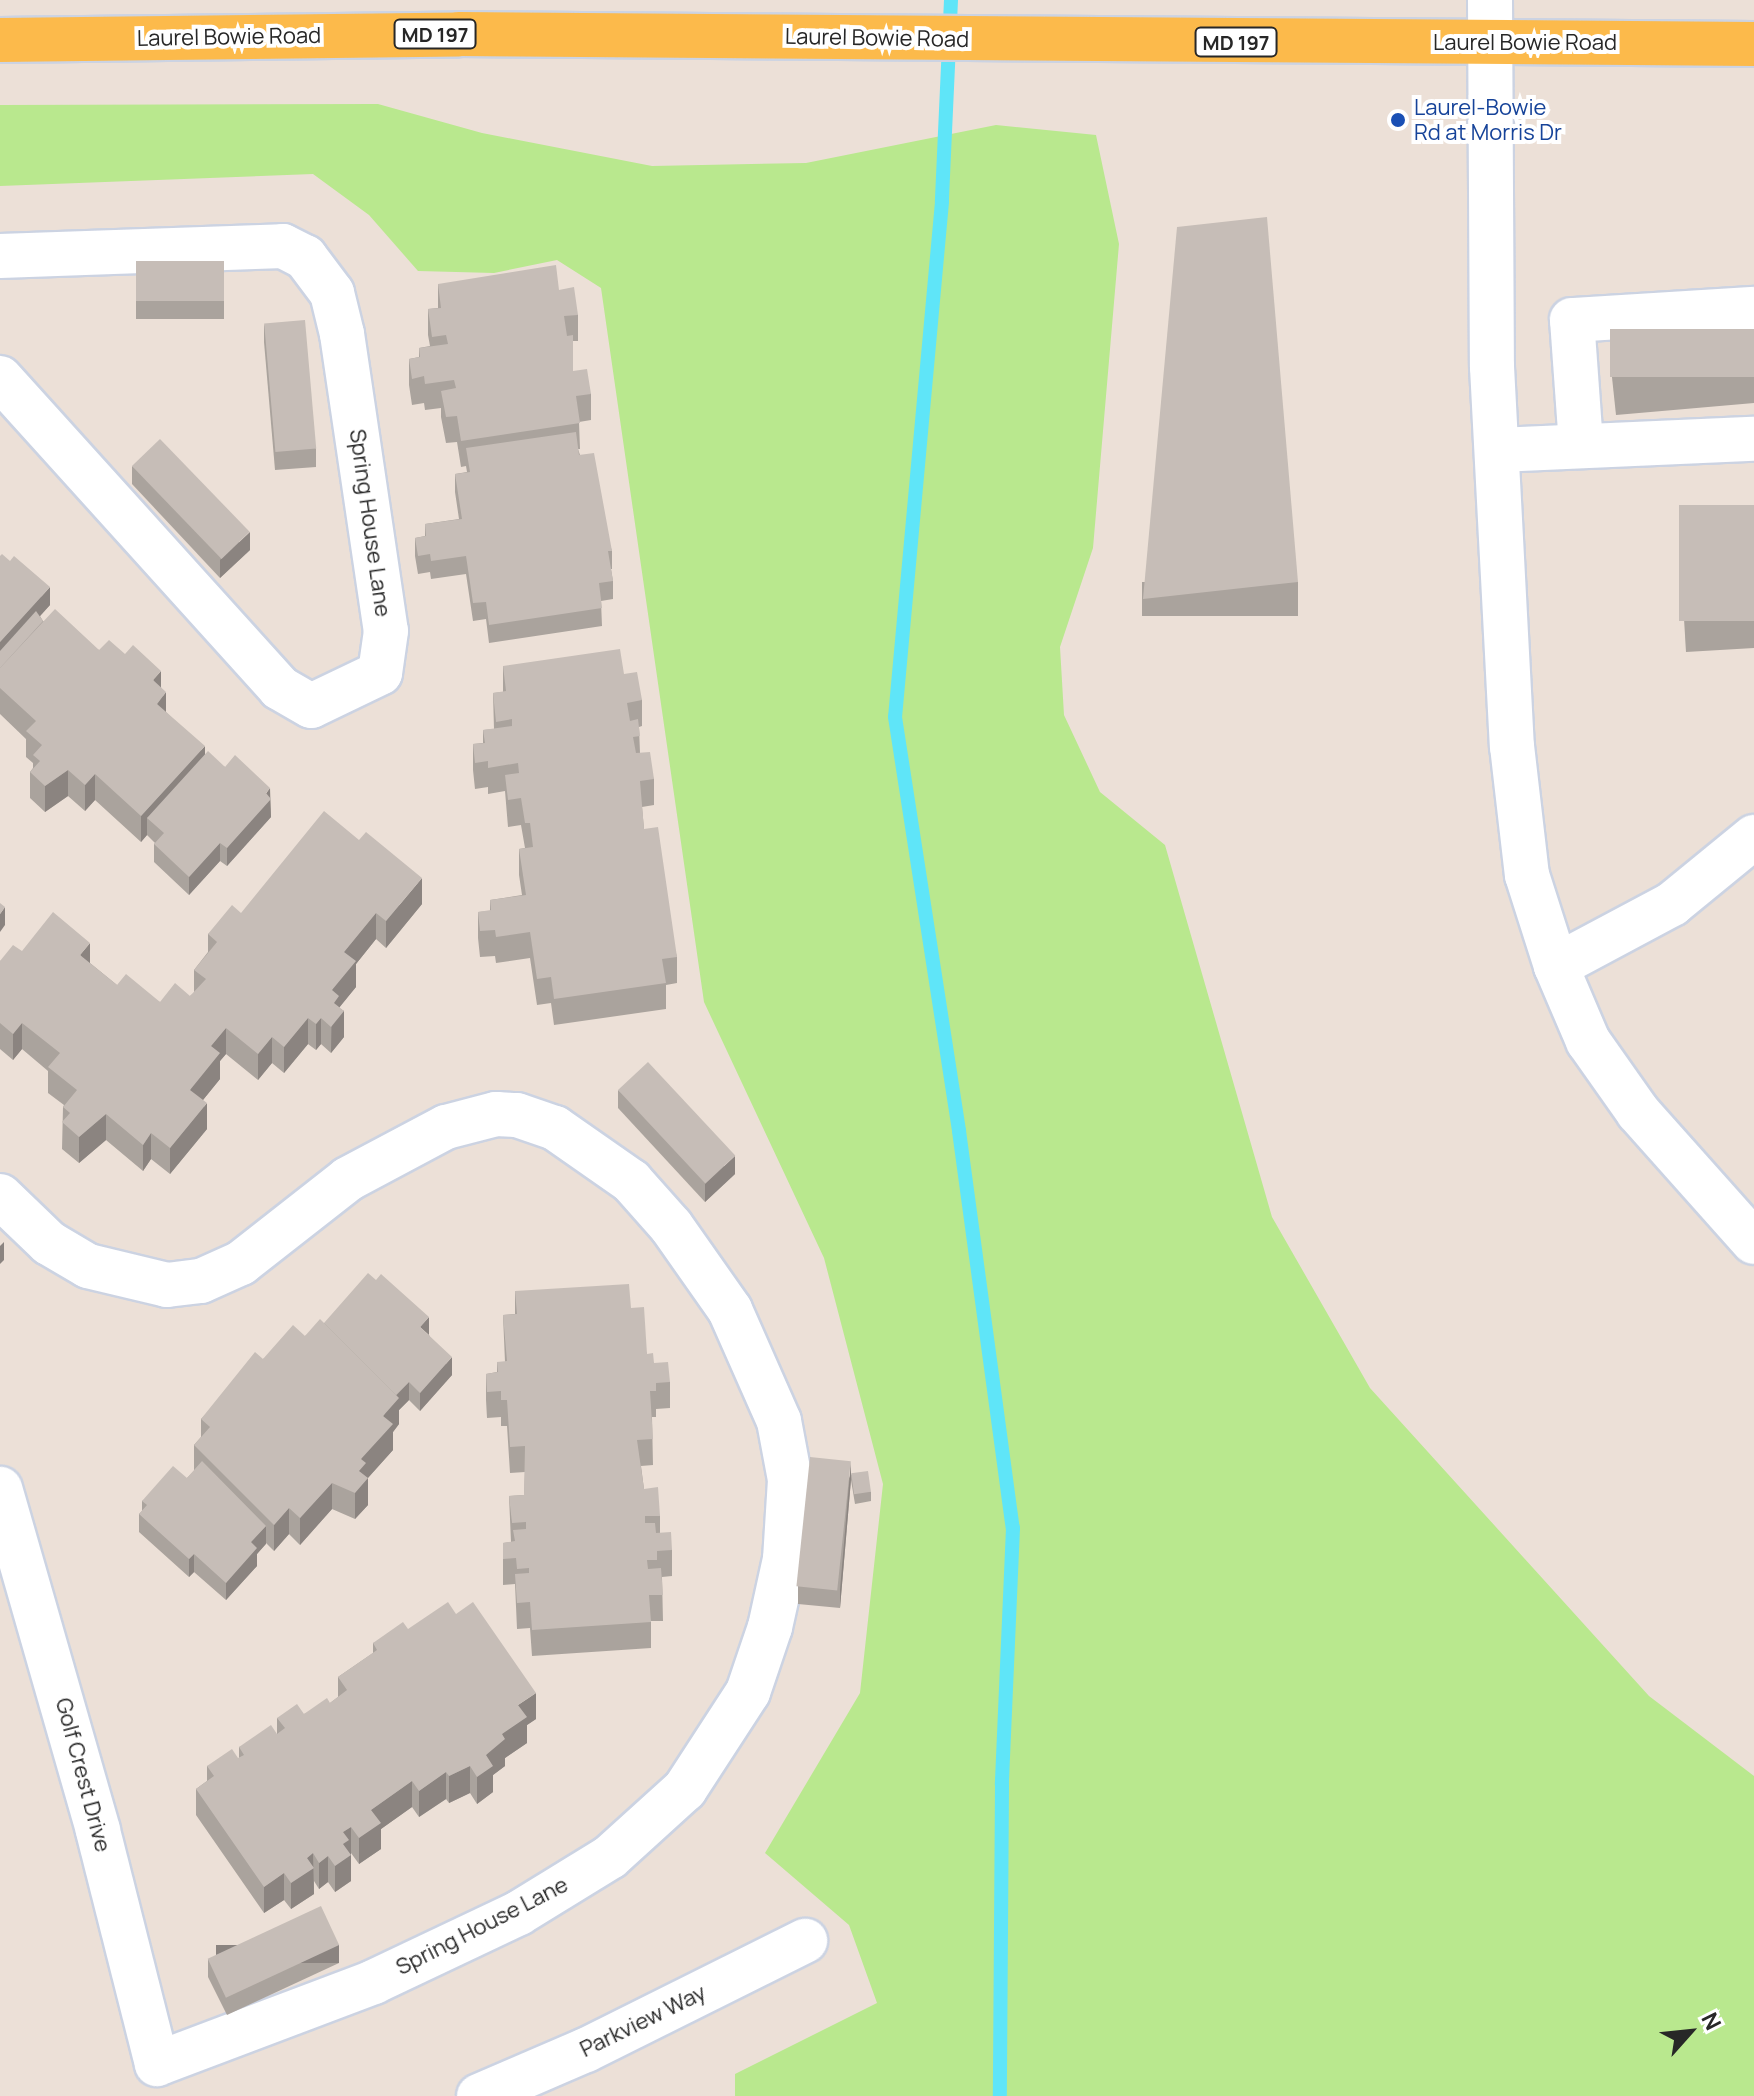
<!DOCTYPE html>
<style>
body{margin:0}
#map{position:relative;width:1754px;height:2096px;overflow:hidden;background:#ece0d7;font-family:Manrope,sans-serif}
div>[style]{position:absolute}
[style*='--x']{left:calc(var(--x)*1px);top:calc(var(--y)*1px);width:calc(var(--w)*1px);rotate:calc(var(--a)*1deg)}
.green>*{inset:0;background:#b9e88e}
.stream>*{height:14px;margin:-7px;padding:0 7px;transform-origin:7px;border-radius:7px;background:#5fe5f8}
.roads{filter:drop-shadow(2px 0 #ccd3e2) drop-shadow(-2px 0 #ccd3e2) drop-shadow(0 2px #ccd3e2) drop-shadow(0 -2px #ccd3e2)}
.minor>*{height:44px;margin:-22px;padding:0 22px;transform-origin:22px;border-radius:22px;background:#fff}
.major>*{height:44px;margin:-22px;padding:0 22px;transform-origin:22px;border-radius:22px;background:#fcba4b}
.wall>*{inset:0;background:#aaa39d;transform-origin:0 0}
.shaded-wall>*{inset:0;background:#8b8480;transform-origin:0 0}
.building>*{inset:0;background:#c6bdb7;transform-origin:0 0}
.dots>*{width:22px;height:22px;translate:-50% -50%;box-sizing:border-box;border:4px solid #fff;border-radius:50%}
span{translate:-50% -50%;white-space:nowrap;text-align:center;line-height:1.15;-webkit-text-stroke:8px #fff;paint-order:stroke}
.shield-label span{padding:2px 6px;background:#fff;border:2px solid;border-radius:6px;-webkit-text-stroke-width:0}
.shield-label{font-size:20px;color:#272727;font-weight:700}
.street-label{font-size:22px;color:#272727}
.transit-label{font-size:22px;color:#164399}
.left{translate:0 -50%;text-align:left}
.north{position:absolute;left:1650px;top:1992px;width:80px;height:80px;-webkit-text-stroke:6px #fff;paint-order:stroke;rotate:63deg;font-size:22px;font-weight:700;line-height:32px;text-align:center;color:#272727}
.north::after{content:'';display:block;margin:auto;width:28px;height:36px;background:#272727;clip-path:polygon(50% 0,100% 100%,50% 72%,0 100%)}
</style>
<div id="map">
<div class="green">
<div style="clip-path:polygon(378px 104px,482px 133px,652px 166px,806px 163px,996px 125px,1096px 135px,1119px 244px,1093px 548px,1060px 647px,1064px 715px,1100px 792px,1165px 845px,1272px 1217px,1370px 1388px,1649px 1696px,1754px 1776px,1754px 2096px,735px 2096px,735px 2074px,877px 2003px,849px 1925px,765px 1853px,860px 1693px,883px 1484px,824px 1258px,704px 1002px,601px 288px,557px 260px,494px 273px,418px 271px,369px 215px,313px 174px,0 186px,0 105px)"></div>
</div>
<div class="stream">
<div style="--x:951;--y:0;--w:202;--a:92.6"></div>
<div style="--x:942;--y:202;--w:517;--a:95.21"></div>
<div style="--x:895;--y:717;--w:419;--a:81.2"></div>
<div style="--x:959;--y:1131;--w:401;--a:82.3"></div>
<div style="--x:1013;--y:1528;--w:257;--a:92.5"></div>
<div style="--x:1002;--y:1785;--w:311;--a:90.4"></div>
</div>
<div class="roads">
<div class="minor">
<div style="--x:1490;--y:0;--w:367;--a:89.7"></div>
<div style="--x:1492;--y:367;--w:380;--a:87"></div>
<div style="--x:1512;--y:746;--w:130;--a:83.4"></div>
<div style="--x:1527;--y:875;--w:96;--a:72.3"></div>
<div style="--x:1556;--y:966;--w:82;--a:66.9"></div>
<div style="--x:1588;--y:1041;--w:87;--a:54.8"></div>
<div style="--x:1638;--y:1112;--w:174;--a:48.3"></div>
<div style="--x:0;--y:256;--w:283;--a:-2"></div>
<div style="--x:283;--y:246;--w:25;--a:27"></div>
<div style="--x:305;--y:257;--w:45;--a:53.1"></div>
<div style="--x:332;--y:293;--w:42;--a:76.3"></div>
<div style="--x:342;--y:334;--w:300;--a:81.6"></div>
<div style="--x:386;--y:631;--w:42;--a:98.1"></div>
<div style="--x:380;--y:673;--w:76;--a:154.4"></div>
<div style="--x:311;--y:706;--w:36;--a:-150"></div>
<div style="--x:280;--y:688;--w:418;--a:-132.1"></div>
<div style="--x:1581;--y:445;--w:125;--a:-94.1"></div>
<div style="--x:1572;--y:320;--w:182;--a:-3.5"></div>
<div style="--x:1497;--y:450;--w:257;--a:-2.5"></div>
<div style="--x:1556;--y:966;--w:132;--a:-28.1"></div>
<div style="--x:1672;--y:904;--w:106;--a:-39.3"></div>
<div style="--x:0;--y:1196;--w:68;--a:43.8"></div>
<div style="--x:49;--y:1243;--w:45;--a:30.5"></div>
<div style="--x:88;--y:1266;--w:81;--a:13.5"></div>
<div style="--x:167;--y:1285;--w:34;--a:-7"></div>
<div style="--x:201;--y:1281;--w:44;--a:-24.2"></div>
<div style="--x:241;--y:1263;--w:136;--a:-38.1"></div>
<div style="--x:348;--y:1179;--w:111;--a:-28"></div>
<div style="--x:446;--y:1127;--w:52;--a:-14.6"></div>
<div style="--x:496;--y:1114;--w:21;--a:3"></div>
<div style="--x:517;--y:1115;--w:40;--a:18.9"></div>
<div style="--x:555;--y:1128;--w:93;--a:34.9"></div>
<div style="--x:631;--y:1181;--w:60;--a:48.4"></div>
<div style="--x:671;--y:1226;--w:103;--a:54.9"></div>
<div style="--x:730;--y:1310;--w:121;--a:66.2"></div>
<div style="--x:779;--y:1421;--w:60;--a:79.4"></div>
<div style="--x:790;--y:1480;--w:79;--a:93.6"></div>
<div style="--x:785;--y:1559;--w:70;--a:102.4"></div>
<div style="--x:770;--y:1627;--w:69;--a:108.7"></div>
<div style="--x:748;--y:1692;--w:116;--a:123"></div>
<div style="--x:685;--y:1789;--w:101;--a:137.8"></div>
<div style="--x:610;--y:1857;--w:107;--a:148.4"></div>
<div style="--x:519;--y:1913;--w:161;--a:154.6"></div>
<div style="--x:374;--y:1982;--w:232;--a:159.3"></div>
<div style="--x:157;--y:2064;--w:241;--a:-104.2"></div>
<div style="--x:98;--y:1830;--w:355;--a:-106"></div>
<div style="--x:479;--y:2096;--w:116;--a:-23.3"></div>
<div style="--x:586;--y:2050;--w:245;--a:-26.5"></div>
</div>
<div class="major">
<div style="--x:0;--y:40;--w:459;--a:-0.7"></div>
<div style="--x:459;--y:34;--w:1295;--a:0.44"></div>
</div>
</div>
<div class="wall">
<div style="left:224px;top:261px;width:58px;height:88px;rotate:90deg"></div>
<div style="clip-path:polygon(438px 284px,559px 290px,578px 315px,578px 341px,573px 341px,573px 371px,591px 394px,591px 420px,579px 422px,580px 449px,578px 449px,612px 551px,612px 569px,611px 569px,613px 581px,613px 599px,601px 601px,602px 626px,489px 643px,486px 619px,473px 621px,466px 574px,431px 579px,430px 572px,418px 574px,415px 556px,415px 538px,425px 536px,425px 524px,459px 519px,455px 492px,455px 474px,467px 472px,466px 466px,461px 467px,457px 442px,446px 443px,441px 417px,441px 408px,425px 410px,424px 403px,412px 405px,409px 385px,409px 359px,419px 357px,419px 348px,430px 346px,428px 335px,428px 309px,438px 308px)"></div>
<div style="clip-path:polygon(264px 324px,316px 449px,316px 467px,275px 470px,264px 342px)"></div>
<div style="clip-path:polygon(1754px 329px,1754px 403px,1616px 415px,1611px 368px,1611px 342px)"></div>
<div style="clip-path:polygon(132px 466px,250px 550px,220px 578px,132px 484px)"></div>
<div style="clip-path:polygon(1754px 505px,1754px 648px,1686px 652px,1679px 536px,1679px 510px)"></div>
<div style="clip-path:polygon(0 556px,50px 605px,40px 616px,43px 621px,99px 650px,161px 687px,166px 712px,205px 755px,225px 767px,270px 798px,271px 817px,227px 866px,220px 861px,189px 895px,154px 862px,154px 844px,155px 843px,147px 835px,141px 842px,95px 800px,85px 811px,68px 796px,45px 812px,30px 798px,30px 772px,33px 768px,33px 763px,26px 757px,26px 739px,0 714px)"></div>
<div style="left:1298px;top:582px;width:34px;height:156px;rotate:90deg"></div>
<div style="clip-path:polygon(503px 666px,624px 674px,642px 700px,642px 726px,639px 727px,640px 753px,654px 779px,654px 805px,642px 807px,644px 829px,677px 957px,677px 983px,666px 985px,666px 1009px,554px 1025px,551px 1003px,537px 1005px,530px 958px,496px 963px,495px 956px,480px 957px,478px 938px,478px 912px,490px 911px,490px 900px,522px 895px,519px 875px,519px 849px,525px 848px,521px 825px,508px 827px,505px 791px,488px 794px,488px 787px,475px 789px,473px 770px,473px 744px,483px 743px,483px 730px,494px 729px,493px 693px,503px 692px)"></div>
<div style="clip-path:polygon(422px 904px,386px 948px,376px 939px,356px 964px,356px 987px,339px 1007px,344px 1037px,331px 1053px,321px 1044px,316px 1050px,308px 1044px,284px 1073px,272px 1063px,258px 1080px,226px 1054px,220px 1061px,220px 1079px,203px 1100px,207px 1129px,170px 1174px,151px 1159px,143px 1171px,106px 1140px,79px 1163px,62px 1149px,63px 1107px,64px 1105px,48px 1093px,48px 1071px,22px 1049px,13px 1060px,0 1049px,0 961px,22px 951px,90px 963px,117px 985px,160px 1002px,190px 996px,194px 993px,194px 970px,208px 952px,208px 934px,241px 913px)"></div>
<div style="clip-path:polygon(618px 1090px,735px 1174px,705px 1202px,618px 1108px)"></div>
<div style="clip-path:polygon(515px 1291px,631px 1308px,647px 1354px,654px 1363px,670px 1382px,670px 1408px,656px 1409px,656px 1417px,652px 1417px,653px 1465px,641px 1466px,644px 1489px,660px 1516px,660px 1533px,672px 1550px,672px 1576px,662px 1577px,663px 1621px,651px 1621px,651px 1648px,532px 1656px,530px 1628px,517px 1629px,515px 1584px,503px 1585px,503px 1543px,511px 1542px,509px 1496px,524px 1495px,525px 1472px,510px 1473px,507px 1426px,501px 1426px,501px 1417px,487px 1418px,486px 1400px,486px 1374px,497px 1372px,497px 1362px,505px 1362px,503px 1315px,515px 1314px)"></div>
<div style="clip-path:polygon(324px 1323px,429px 1335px,452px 1375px,420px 1411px,409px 1400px,399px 1410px,399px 1424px,393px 1432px,393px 1450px,368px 1478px,368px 1505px,355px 1519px,332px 1509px,300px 1545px,289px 1534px,274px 1551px,266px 1543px,257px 1554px,257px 1566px,226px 1600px,194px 1572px,189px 1577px,139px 1532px,139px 1514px,142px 1511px,142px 1501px,187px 1478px,194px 1471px,194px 1445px,201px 1437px,201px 1419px,263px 1359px,305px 1336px)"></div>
<div style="clip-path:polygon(851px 1474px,871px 1492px,871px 1501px,855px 1504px,851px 1480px,840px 1608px,798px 1604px,798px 1586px)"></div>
<div style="clip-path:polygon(408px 1629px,536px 1719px,527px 1725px,527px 1743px,505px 1758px,505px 1766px,493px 1775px,493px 1792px,477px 1804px,470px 1793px,449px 1803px,446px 1799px,419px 1817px,412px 1807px,381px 1829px,381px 1849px,359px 1864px,351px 1853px,351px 1881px,335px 1892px,328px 1882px,319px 1889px,314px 1881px,314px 1894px,291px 1909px,284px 1900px,264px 1913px,196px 1815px,196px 1789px,207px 1781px,207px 1766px,238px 1758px,239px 1758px,239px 1747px,277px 1734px,277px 1718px,304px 1714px,330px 1703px,338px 1697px,338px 1677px,373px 1653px,373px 1643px)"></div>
<div style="clip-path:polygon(208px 1959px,339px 1963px,227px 2015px,208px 1977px)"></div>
</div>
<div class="shaded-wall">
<div style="clip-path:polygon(250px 532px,250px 550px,220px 578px,220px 560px)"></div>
<div style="clip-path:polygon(50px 587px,50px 605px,0 660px,0 642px)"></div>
<div style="clip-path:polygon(161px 671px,161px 697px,153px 680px)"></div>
<div style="clip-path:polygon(166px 692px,166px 719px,157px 704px)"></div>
<div style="clip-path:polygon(205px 746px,205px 773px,147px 818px,147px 835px,141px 842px,141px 816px)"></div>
<div style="clip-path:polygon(68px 770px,68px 796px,45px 812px,45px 786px)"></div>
<div style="clip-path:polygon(95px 774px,95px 800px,85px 811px,85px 785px)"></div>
<div style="clip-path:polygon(270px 788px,271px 817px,227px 866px,227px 848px)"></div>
<div style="clip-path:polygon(220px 843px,220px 861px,189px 895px,189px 877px)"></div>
<div style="clip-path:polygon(422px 878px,422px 904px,386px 948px,386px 921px)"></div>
<div style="clip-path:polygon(5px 907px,5px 925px,0 932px,0 914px)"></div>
<div style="clip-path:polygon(376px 913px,376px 939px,356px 964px,356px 987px,339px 1008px,344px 1011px,344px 1037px,331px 1053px,332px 990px,344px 952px)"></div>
<div style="clip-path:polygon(90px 943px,90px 969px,80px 955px)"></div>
<div style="clip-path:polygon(308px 1018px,308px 1044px,284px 1073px,284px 1047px)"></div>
<div style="clip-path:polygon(321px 1018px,321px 1044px,316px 1050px,316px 1024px)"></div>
<div style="clip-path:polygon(22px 1023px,22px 1049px,13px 1060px,13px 1034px)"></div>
<div style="clip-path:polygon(226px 1028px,226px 1054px,220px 1061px,220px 1079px,190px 1116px,190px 1090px,211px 1046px)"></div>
<div style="clip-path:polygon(272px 1037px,272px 1063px,258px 1080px,258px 1054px)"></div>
<div style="clip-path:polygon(207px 1103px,207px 1129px,170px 1174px,170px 1148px)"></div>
<div style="clip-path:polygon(106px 1114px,106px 1140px,79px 1163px,79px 1137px)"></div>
<div style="clip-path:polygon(151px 1133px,151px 1159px,143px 1171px,143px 1145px)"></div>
<div style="clip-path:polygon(735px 1156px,735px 1174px,705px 1202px,705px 1184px)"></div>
<div style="clip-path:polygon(4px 1242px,4px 1260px,0 1264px,0 1246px)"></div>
<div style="clip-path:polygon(429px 1317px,429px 1335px,420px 1327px)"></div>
<div style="clip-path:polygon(452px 1357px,452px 1375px,420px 1411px,420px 1393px)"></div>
<div style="clip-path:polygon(409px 1382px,409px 1400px,399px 1410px,399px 1424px,393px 1432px,393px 1450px,366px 1480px,368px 1478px,368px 1505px,355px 1519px,355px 1493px,361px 1459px,392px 1400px)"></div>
<div style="clip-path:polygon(851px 1461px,851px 1479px,840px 1608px,840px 1590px)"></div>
<div style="clip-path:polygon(332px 1483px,332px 1509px,300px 1545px,300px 1518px)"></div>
<div style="clip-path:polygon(289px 1508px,289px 1534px,274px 1551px,274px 1525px)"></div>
<div style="clip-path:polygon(266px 1526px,266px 1544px,257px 1554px,257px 1566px,226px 1600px,226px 1583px,251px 1542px)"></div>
<div style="clip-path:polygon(194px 1554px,194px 1572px,189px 1577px,189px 1559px)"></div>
<div style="clip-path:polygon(536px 1693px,536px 1719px,527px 1725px,527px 1743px,505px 1758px,505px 1766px,493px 1775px,493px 1792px,477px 1804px,477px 1777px,486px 1755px,502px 1734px,518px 1705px)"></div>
<div style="clip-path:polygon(470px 1766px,470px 1793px,449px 1803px,449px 1776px)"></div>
<div style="clip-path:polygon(446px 1772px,446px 1799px,419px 1817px,419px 1791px)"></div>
<div style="clip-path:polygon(412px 1781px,412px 1807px,381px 1829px,381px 1849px,359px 1864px,359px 1838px,371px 1810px)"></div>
<div style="clip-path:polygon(351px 1827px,351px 1881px,335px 1892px,335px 1866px,343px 1832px)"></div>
<div style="clip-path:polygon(313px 1853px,314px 1894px,291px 1909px,291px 1883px,307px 1858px)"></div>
<div style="clip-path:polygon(328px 1856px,328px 1882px,319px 1889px,319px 1863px)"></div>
<div style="clip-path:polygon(284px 1873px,284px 1900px,264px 1913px,264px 1887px)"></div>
<div style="left:339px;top:1945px;width:18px;height:123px;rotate:90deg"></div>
</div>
<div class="building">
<div style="clip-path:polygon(1267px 217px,1298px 582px,1143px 599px,1177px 227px)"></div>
<div style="left:224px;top:261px;width:40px;height:88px;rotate:90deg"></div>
<div style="clip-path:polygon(556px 265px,559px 290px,574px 287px,578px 315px,564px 316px,567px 336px,573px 335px,573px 371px,587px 369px,591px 394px,576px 396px,580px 423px,461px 441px,457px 416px,446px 417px,441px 391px,456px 388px,454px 380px,425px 384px,424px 376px,412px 379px,409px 359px,420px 357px,419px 348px,448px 344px,446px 335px,432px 337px,428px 309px,441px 308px,438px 284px)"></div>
<div style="left:305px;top:320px;width:129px;height:41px;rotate:85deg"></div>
<div style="left:1754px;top:329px;width:48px;height:144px;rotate:90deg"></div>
<div style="clip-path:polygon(576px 432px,579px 455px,594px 453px,612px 551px,608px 551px,613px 581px,599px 583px,602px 608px,489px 625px,486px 602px,473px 603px,466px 556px,431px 561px,430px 554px,418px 556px,415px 538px,426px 536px,425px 524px,462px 519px,455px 474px,470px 472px,466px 448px)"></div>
<div style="left:160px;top:439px;width:129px;height:39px;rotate:46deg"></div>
<div style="left:1754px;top:505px;width:116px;height:75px;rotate:90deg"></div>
<div style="clip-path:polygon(2px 554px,10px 561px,14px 556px,50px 587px,0 642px,0 556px)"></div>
<div style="clip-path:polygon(55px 609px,99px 650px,109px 640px,125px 654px,133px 645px,161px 671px,153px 680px,166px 692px,157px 704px,205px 746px,141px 816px,95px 774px,85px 785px,68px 770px,45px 786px,30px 772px,40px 761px,33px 755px,42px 745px,26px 731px,36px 721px,0 688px,0 668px)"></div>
<div style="clip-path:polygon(36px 611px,43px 621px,0 668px,0 651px)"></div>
<div style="clip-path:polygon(620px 649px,624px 674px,637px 672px,642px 700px,627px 703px,630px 721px,638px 719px,640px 736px,633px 737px,636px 753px,650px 752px,654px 779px,640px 781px,644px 829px,658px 827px,677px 957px,662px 959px,666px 983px,554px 999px,551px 977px,537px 979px,530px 932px,496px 937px,495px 930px,480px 931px,478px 912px,491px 910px,490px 900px,526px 895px,519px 849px,533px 847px,530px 823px,525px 823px,521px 798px,508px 800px,505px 775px,519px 773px,518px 763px,488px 768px,488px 761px,475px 763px,473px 744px,485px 743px,483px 730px,512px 726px,512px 719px,496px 722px,493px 693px,506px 691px,503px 666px)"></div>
<div style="clip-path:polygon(208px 751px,225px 767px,235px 755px,270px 788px,266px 793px,271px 799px,227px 848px,220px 843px,189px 877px,154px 844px,164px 833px,147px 818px)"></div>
<div style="clip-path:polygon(324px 811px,359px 840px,366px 832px,422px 878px,386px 921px,376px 913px,344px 952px,356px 961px,332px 990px,339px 996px,334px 1003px,344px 1011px,331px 1027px,321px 1018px,316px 1024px,308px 1018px,284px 1047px,272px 1037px,258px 1054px,226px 1028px,211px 1046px,220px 1053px,190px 1090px,207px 1103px,170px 1148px,151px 1133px,143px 1145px,106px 1114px,79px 1137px,62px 1122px,70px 1113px,63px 1107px,77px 1090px,48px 1067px,60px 1053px,22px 1023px,13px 1034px,0 1023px,0 961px,13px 945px,22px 951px,53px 912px,90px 943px,80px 955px,117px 985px,126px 974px,160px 1002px,175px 983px,190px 996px,206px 979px,194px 970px,217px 942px,208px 934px,232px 905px,241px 913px)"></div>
<div style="clip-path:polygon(0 903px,5px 907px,0 914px)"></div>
<div style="left:648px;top:1062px;width:128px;height:41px;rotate:47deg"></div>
<div style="clip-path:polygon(368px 1273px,376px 1280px,381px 1274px,429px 1317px,420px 1327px,452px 1357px,420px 1393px,409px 1382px,396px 1395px,324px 1323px)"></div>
<div style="clip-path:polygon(629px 1284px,631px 1308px,644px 1307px,647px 1354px,653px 1353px,654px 1363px,668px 1362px,670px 1382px,656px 1383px,656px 1391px,650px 1391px,653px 1439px,637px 1440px,644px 1489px,658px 1487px,660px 1516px,645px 1516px,645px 1523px,655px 1523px,656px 1533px,671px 1532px,672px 1550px,657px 1551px,657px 1560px,647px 1560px,648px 1569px,661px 1568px,663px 1595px,649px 1595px,651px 1622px,532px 1630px,530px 1602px,517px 1603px,515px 1574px,529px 1573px,529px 1568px,517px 1569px,516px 1558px,503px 1559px,503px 1543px,515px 1541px,513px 1530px,526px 1529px,526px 1522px,512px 1523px,509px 1496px,524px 1495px,525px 1446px,510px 1447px,507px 1400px,501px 1400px,501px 1391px,487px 1392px,486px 1374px,498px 1372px,497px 1362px,507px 1361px,503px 1315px,517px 1314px,515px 1291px)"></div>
<div style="clip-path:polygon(320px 1319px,399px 1398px,383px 1416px,393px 1424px,361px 1459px,366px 1463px,359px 1471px,368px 1478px,355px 1493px,332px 1483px,300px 1518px,289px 1508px,274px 1525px,194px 1445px,210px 1427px,201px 1419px,255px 1352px,263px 1359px,293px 1325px,305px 1336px)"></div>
<div style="left:810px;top:1457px;width:41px;height:130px;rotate:6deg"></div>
<div style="clip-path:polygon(202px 1461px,266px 1526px,251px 1542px,257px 1548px,226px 1583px,194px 1554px,189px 1559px,139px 1514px,147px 1505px,142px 1501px,173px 1466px,187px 1478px)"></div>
<div style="left:868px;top:1471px;width:21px;height:17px;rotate:82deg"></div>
<div style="clip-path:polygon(448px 1602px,456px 1614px,473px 1602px,536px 1693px,518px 1705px,527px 1717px,502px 1734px,505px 1739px,486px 1755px,493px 1766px,477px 1777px,470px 1766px,449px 1776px,446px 1772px,419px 1791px,412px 1781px,371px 1810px,381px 1823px,359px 1838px,351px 1827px,343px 1832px,349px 1840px,343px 1844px,351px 1855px,335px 1866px,328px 1856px,319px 1863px,313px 1853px,307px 1858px,314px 1868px,291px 1883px,284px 1873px,264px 1887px,196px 1789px,214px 1776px,207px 1766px,232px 1749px,238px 1758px,244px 1755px,239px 1747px,271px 1725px,277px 1734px,285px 1728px,277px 1718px,297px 1704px,304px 1714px,327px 1698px,330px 1703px,347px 1690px,338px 1677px,377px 1650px,373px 1643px,403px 1622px,408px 1629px)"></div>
<div style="left:321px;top:1906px;width:43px;height:125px;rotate:65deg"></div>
</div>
<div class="dots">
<div style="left:1398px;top:120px;background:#1a4fb4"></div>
</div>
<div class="shield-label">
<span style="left:435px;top:34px">MD 197</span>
<span style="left:1236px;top:42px">MD 197</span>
</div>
<div class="street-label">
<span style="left:229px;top:37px;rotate:-1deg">Laurel Bowie Road</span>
<span style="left:877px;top:38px;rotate:1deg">Laurel Bowie Road</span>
<span style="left:1525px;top:43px">Laurel Bowie Road</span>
<span style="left:370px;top:523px;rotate:82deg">Spring House Lane</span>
<span style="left:83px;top:1775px;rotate:75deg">Golf Crest Drive</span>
<span style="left:482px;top:1926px;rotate:-27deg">Spring House Lane</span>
<span style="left:643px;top:2021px;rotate:-26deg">Parkview Way</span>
</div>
<div class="transit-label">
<span class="left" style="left:1414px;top:120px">Laurel-Bowie<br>Rd at Morris Dr</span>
</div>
<div class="north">N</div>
</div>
